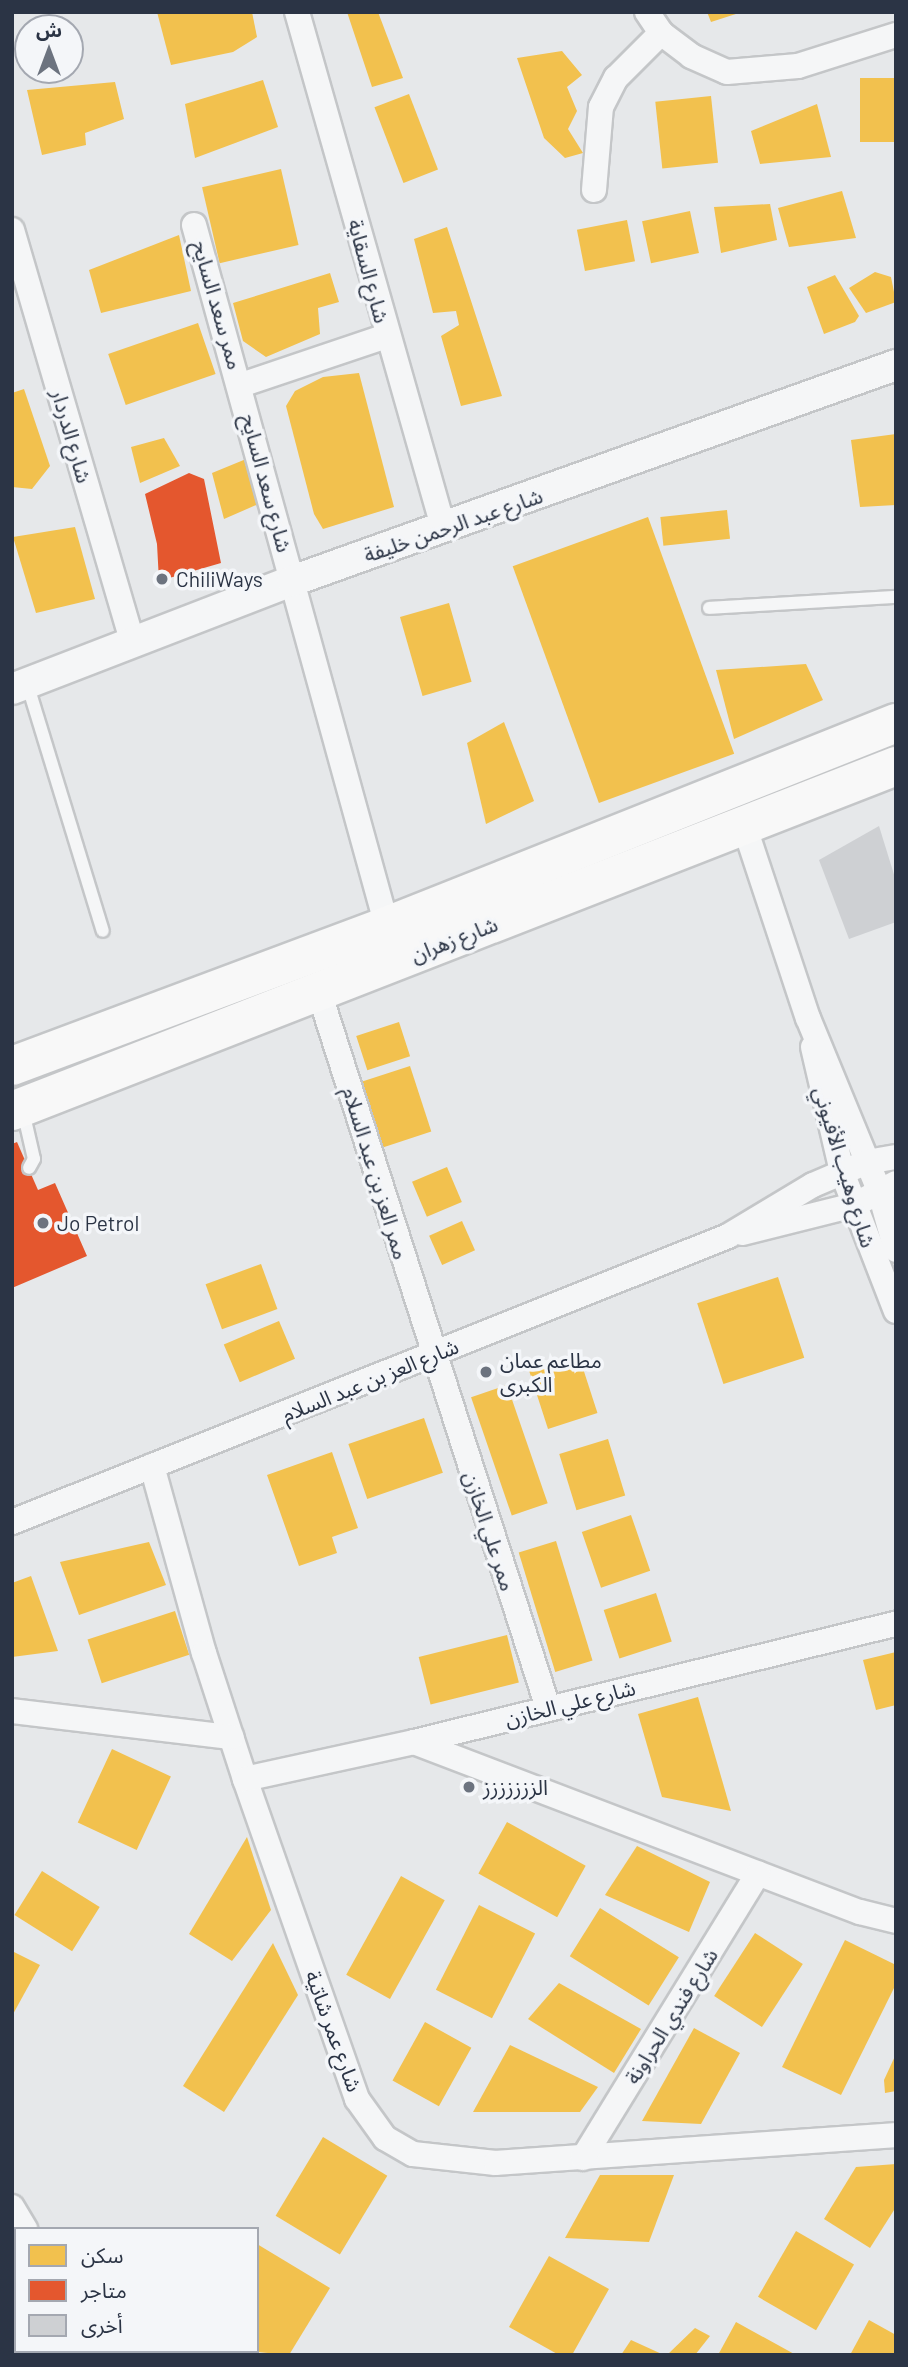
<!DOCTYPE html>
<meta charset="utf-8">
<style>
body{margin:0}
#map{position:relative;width:908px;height:2367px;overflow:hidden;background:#e6e8ea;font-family:Barlow,"Noto Sans Arabic",sans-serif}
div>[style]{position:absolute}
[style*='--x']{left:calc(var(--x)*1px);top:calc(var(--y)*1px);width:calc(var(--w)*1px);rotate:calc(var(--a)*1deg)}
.homes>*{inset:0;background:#f2c14e;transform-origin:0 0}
.shops>*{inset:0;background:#e4572e}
.building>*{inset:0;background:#ced0d3}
.roads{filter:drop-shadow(2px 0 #c4c6c8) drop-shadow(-2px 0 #c4c6c8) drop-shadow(0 2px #c4c6c8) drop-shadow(0 -2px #c4c6c8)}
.service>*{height:12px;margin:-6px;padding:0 6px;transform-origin:6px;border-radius:6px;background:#f5f6f7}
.minor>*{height:24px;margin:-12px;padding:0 12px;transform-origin:12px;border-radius:12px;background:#f5f6f7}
.tertiary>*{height:30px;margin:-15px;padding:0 15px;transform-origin:15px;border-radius:15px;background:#f5f6f7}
.primary>*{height:38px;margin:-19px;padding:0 19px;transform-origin:19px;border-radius:19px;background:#f8f8f8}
.dots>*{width:19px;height:19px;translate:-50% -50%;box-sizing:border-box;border:4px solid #f4f6f9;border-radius:50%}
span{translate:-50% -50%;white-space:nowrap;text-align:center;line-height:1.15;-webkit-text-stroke:7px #f4f6f9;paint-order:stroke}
.street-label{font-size:21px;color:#2b3445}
.poi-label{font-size:21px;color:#2b3445}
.left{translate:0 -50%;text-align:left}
.frame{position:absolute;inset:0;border:14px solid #2b3445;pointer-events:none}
.legend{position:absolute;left:14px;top:2227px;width:245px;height:126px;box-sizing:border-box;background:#f4f6f9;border:2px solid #a4a8b1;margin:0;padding:9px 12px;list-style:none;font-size:21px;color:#2b3445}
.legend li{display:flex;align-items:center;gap:14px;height:35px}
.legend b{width:35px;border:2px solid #a4a8b1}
.north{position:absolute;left:14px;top:14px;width:70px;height:70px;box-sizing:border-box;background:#f4f6f9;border:2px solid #a4a8b1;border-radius:50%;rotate:0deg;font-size:19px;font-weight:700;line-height:28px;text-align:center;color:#2b3445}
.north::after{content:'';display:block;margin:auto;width:24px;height:32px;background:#6c737f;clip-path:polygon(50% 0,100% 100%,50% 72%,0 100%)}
</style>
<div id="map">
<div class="homes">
<div style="clip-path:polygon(157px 12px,252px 12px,257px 37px,233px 52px,171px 65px)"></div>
<div style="clip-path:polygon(347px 12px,378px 12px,403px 78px,372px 87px)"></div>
<div style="clip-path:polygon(707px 12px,739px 12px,739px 13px,711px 22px)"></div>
<div style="clip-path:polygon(562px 51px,582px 75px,567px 87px,577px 111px,568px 129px,583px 153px,565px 158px,544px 138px,517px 58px)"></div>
<div style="left:860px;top:78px;width:36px;height:64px"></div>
<div style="clip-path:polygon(263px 80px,278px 127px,195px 158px,185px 104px)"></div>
<div style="clip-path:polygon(115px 82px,124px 119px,85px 133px,86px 145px,42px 155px,27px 90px)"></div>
<div style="left:409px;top:94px;width:81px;height:37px;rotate:69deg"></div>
<div style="left:711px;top:96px;width:67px;height:56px;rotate:84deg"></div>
<div style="clip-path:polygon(817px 104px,831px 157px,760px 164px,751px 131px)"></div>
<div style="left:281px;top:169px;width:78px;height:81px;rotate:77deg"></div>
<div style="clip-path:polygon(842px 191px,856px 238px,789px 247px,778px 208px)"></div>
<div style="clip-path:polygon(770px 204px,777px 240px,721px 253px,714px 207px)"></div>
<div style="left:690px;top:211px;width:43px;height:49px;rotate:78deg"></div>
<div style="left:627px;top:220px;width:42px;height:51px;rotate:79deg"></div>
<div style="clip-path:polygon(447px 227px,502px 396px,461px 406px,441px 336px,459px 325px,456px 311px,433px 313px,414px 239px)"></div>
<div style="clip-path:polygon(179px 235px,191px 291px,101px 313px,89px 270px)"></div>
<div style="clip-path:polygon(875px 272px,891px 277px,896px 302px,866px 313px,849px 288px)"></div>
<div style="clip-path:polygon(330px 273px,339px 302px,318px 308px,320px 334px,266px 357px,243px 341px,233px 303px)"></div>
<div style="clip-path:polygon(835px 275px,859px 316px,855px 322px,824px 334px,807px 287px)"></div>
<div style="left:198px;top:323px;width:54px;height:95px;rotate:71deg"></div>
<div style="clip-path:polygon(359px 373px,394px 507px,323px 529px,314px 514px,286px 406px,295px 391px,323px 377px)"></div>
<div style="clip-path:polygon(24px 389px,50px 466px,32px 489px,12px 487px,12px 393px)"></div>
<div style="clip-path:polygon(896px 434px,896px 505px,860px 507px,851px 440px)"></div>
<div style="clip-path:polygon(164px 438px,180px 466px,140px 483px,131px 447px)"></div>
<div style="clip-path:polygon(251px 457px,263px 502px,224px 519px,212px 473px)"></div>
<div style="left:727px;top:510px;width:29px;height:67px;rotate:84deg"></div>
<div style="left:648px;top:517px;width:252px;height:144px;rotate:70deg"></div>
<div style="clip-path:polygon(75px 527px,95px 599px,36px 613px,13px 537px)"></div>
<div style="left:449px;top:603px;width:82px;height:51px;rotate:74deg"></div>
<div style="clip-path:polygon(806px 664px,823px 700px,734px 739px,716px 670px)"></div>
<div style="clip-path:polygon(504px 722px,534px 801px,486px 824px,467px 743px)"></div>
<div style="left:399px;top:1022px;width:36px;height:45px;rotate:72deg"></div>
<div style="left:410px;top:1066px;width:69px;height:51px;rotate:72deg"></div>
<div style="left:447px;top:1167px;width:38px;height:38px;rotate:67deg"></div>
<div style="left:462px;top:1221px;width:32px;height:36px;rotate:66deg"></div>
<div style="left:261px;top:1264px;width:48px;height:59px;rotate:70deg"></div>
<div style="left:778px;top:1277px;width:85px;height:85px;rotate:72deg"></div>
<div style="left:279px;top:1321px;width:41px;height:60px;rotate:67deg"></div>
<div style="left:578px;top:1353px;width:63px;height:52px;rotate:72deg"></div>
<div style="left:507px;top:1385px;width:125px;height:38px;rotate:71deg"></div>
<div style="left:424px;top:1418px;width:58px;height:80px;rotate:71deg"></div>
<div style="left:608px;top:1439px;width:59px;height:51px;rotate:73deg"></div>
<div style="clip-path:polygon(332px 1452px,358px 1528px,332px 1537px,337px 1553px,299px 1566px,267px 1475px)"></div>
<div style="left:631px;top:1515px;width:59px;height:52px;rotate:71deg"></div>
<div style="left:556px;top:1541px;width:125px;height:39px;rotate:73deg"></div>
<div style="clip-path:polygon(149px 1542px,166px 1585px,79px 1615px,60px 1562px)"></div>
<div style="clip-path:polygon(31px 1576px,58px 1651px,12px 1657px,12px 1583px)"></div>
<div style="left:656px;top:1593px;width:51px;height:55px;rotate:72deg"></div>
<div style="left:175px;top:1611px;width:46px;height:92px;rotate:72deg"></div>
<div style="left:507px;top:1635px;width:49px;height:91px;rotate:76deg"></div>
<div style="clip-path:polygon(896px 1652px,896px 1705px,876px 1710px,863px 1660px)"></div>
<div style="clip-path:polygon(698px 1697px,731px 1811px,662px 1797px,638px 1714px)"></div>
<div style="left:112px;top:1749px;width:65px;height:81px;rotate:25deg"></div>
<div style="left:507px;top:1822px;width:90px;height:59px;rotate:29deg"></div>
<div style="clip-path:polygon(247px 1837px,271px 1910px,232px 1961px,189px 1934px)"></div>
<div style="clip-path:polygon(637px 1846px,710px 1882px,689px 1932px,605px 1895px)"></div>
<div style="left:42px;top:1871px;width:68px;height:52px;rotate:32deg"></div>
<div style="left:401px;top:1876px;width:50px;height:113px;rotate:29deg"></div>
<div style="left:479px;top:1905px;width:63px;height:95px;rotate:27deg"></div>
<div style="left:600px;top:1908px;width:93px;height:57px;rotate:32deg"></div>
<div style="left:755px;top:1933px;width:57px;height:75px;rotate:33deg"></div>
<div style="clip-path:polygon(845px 1940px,896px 1965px,896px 1984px,841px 2095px,782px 2067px)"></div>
<div style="clip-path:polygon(273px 1943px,298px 1995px,224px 2112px,183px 2086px)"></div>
<div style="clip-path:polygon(12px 1951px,40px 1965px,12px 2016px)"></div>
<div style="clip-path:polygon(559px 1983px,641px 2029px,614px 2073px,528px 2019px)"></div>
<div style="left:425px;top:2022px;width:53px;height:67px;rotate:29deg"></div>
<div style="clip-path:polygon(694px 2028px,740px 2053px,701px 2124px,642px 2121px)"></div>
<div style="clip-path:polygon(510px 2045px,598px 2087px,580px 2112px,473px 2112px)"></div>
<div style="clip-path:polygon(896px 2054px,896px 2091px,885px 2093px,884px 2080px)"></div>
<div style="left:323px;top:2137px;width:75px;height:92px;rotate:31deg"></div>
<div style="clip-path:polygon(896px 2164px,896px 2207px,870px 2248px,824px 2219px,856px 2167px)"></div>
<div style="clip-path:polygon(600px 2175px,674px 2175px,649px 2242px,565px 2238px)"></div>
<div style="left:796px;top:2231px;width:67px;height:76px;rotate:30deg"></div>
<div style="clip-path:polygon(257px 2244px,330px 2288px,289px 2355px,257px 2352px)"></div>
<div style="clip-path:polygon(549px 2256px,609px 2289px,572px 2355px,559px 2355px,509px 2327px)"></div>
<div style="clip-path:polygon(16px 2319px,16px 2351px,110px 2355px,12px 2355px)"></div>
<div style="clip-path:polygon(869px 2320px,896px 2335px,896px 2355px,850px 2355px)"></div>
<div style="clip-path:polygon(736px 2322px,796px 2355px,718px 2355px)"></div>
<div style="clip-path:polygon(695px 2328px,710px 2336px,695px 2355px,667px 2355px)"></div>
<div style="clip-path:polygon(631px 2340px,664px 2355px,621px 2355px)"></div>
</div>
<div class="shops">
<div style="clip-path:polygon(189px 473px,204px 479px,221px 563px,159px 581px,157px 544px,145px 494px)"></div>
<div style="clip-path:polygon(17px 1142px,38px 1190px,55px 1183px,87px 1256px,12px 1288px,12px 1144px)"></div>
</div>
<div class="building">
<div style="clip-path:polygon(879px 826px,896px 881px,896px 922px,849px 939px,819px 860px)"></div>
</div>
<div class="roads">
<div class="service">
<div style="--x:709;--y:608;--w:187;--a:-3.4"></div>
<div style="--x:27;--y:683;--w:259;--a:73"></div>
<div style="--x:23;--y:1111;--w:49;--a:77.1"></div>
<div style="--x:34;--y:1159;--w:10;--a:119"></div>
</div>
<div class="minor">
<div style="--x:297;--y:12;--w:538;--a:74.16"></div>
<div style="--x:647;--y:12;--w:25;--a:56"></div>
<div style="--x:661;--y:33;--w:38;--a:37"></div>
<div style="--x:691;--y:56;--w:39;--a:24"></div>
<div style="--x:727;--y:72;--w:71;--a:-4.8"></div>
<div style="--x:798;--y:66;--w:103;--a:-17.6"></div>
<div style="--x:594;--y:190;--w:83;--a:-85.2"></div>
<div style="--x:601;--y:107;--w:33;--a:-63"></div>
<div style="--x:616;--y:78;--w:64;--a:-45"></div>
<div style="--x:194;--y:225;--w:727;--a:74.61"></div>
<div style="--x:12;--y:230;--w:427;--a:73.7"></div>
<div style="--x:241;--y:385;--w:154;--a:-18.6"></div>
<div style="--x:744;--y:825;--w:203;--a:71.7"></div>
<div style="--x:808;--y:1018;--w:189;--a:67.6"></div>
<div style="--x:880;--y:1193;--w:59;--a:74.3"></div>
<div style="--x:319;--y:992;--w:752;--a:72.26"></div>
<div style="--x:813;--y:1047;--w:128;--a:76.9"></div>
<div style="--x:842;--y:1172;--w:149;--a:68.8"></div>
<div style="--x:742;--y:1233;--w:115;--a:-14"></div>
<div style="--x:854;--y:1205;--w:47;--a:-27.6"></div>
<div style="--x:152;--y:1466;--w:194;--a:74.5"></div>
<div style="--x:204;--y:1653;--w:133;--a:72"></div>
<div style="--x:245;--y:1779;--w:339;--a:70.7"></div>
<div style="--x:357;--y:2099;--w:48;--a:54.3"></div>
<div style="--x:385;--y:2138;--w:32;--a:30"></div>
<div style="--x:413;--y:2154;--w:83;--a:6.2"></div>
<div style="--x:496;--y:2163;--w:401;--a:-4"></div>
<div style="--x:12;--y:1522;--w:771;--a:-21.77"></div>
<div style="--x:728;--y:1236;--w:99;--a:-31"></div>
<div style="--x:813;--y:1185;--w:59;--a:-23.1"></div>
<div style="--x:867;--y:1162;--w:29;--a:-10"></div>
<div style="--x:12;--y:1711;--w:221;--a:6.8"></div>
<div style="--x:414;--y:1742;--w:477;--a:20.9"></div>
<div style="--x:860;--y:1912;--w:37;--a:14"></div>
<div style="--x:245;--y:1779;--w:173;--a:-12.3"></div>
<div style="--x:414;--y:1742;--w:496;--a:-13.8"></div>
<div style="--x:583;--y:2158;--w:334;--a:-58.4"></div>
<div style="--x:12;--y:2207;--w:26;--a:59"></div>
<div style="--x:145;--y:2351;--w:6;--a:45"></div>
</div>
<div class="tertiary">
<div style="--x:12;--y:689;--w:300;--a:-21.1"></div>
<div style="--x:292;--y:581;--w:641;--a:-19.68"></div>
</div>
<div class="primary">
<div style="--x:12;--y:1066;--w:400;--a:-20.5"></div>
<div style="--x:387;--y:926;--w:548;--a:-21.74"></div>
<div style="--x:12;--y:1111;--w:949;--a:-21.32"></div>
</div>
</div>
<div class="dots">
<div style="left:162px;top:579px;background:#6c737f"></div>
<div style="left:43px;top:1223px;background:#6c737f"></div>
<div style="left:486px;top:1372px;background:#6c737f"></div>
<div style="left:469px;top:1787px;background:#6c737f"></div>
</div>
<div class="street-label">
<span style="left:369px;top:271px;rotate:75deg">شارع السقاية</span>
<span style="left:218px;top:305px;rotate:74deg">ممر سعد السايح</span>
<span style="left:72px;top:436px;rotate:74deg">شارع الدردار</span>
<span style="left:267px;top:483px;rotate:75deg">شارع سعد السايح</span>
<span style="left:453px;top:525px;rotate:-19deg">شارع عبد الرحمن خليفة</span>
<span style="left:454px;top:939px;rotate:-21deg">شارع زهران</span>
<span style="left:845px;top:1167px;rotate:73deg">شارع وهيب الأفيوني</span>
<span style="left:376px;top:1173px;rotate:73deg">ممر العز بن عبد السلام</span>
<span style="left:370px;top:1380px;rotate:-22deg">شارع العز بن عبد السلام</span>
<span style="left:490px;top:1531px;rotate:72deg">ممر علي الخازن</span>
<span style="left:570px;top:1703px;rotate:-14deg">شارع علي الخازن</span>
<span style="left:671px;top:2016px;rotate:-58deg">شارع فندي الحراونة</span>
<span style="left:334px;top:2031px;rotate:70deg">شارع عمر شاتية</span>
</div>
<div class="poi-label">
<span class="left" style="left:176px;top:579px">ChiliWays</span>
<span class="left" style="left:57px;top:1223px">Jo Petrol</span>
<span class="left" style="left:500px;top:1372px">مطاعم عمان<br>الكبرى</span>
<span class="left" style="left:483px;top:1787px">الززززززز</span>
</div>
<div class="frame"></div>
<ul class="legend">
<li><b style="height:19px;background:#f2c14e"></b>سكن</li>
<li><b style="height:19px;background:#e4572e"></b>متاجر</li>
<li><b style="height:19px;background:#ced0d3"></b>أخرى</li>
</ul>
<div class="north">ش</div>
</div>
